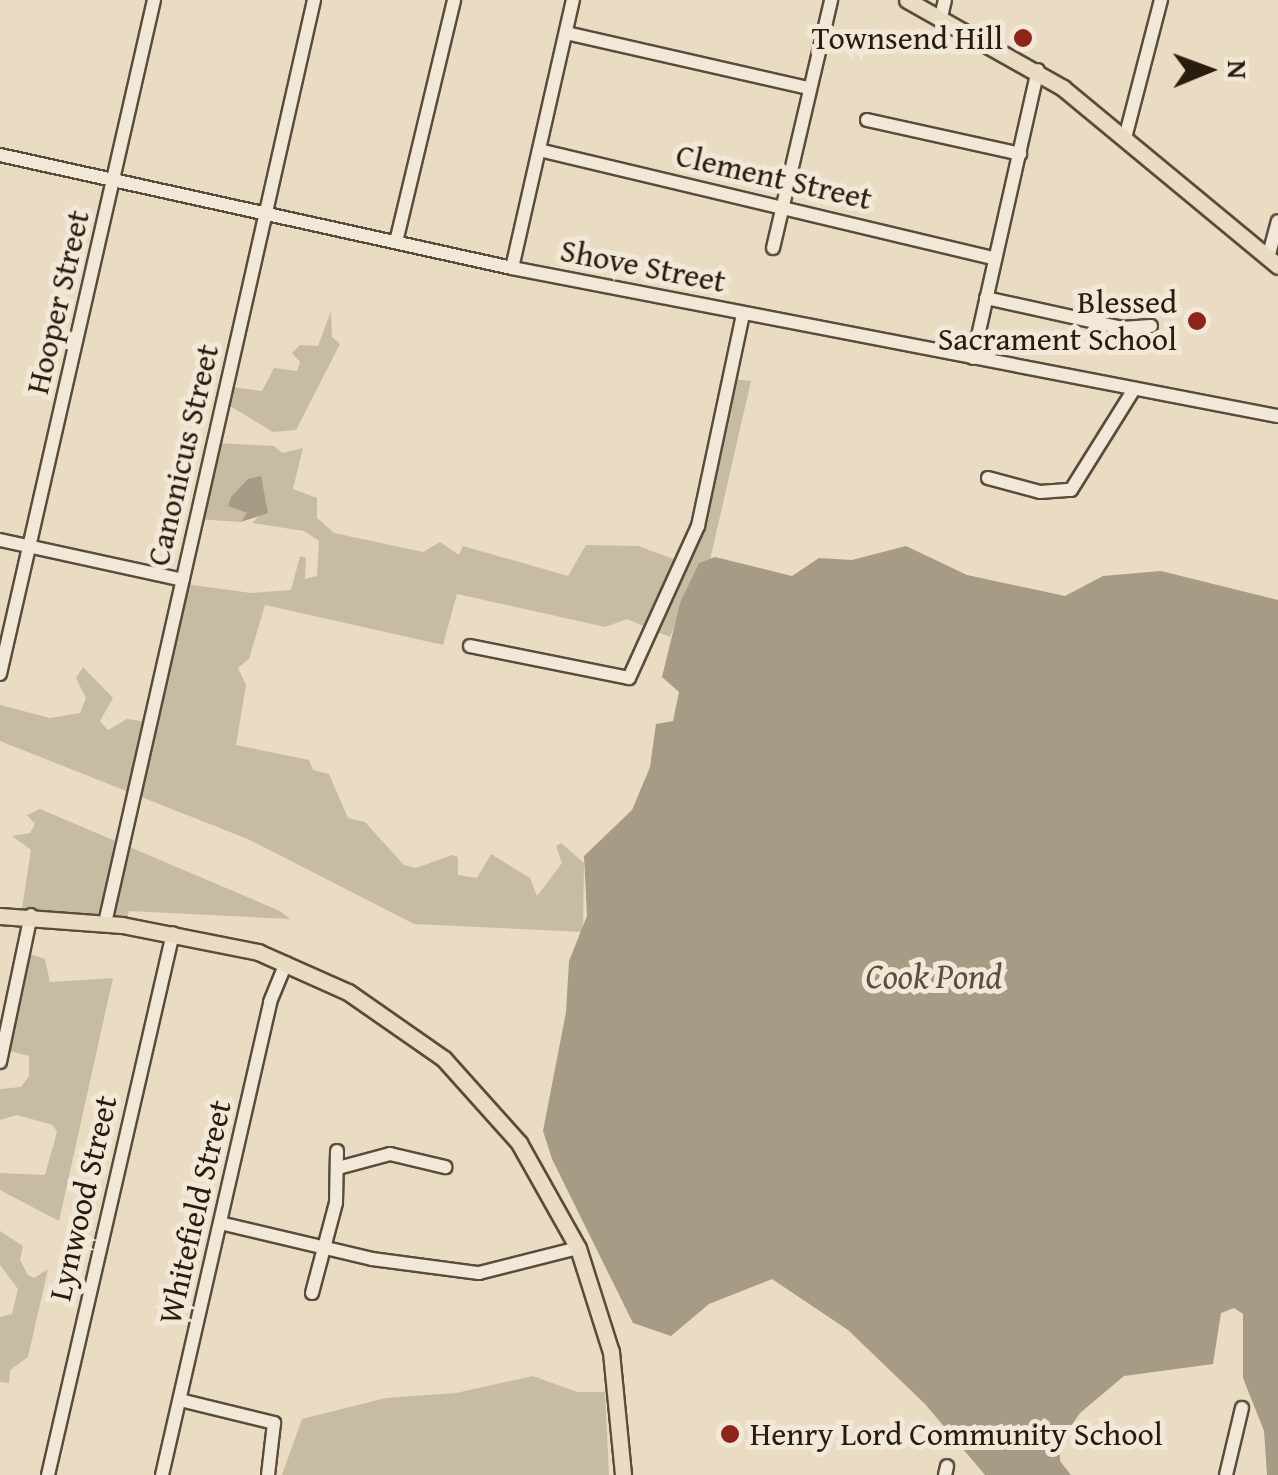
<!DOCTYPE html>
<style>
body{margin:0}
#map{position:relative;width:1278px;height:1475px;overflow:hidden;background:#e9dcc3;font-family:"Gentium Book Plus",serif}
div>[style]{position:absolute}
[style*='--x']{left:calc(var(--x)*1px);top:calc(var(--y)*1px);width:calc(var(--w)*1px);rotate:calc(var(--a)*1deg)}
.green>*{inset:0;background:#c8bba4}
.water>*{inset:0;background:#a89b85}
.roads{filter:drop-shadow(2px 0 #594c3a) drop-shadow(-2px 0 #594c3a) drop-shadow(0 2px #594c3a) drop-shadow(0 -2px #594c3a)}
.minor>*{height:12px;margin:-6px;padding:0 6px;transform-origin:6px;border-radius:6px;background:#f1e8d8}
.major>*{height:15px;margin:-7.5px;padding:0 7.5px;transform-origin:7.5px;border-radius:7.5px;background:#e9dcc3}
.dots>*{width:28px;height:28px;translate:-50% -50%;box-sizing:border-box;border:5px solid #f1e8d8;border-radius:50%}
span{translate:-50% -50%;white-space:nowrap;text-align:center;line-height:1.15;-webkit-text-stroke:10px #f1e8d8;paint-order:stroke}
.poi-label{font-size:32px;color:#291c0d}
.right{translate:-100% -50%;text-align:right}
.left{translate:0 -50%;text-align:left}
.street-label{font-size:32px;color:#291c0d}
.water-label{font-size:35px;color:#5c4f3d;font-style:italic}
.north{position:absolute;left:1158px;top:20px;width:100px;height:100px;-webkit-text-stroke:8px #f1e8d8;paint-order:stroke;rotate:89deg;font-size:28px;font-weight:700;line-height:40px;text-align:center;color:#291c0d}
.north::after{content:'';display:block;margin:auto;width:35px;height:45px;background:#291c0d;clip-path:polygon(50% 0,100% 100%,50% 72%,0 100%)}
</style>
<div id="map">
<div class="green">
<div style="clip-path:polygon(331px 311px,332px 337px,340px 344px,296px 430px,273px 432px,222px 401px,226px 386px,262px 391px,274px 368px,297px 371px,300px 362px,292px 353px,300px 345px,318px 346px)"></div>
<div style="clip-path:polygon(732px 379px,751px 381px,710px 560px,699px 563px,670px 637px,627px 619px,605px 627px,457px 594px,443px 645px,265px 605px,249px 659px,238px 668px,246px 685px,236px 745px,309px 760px,313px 770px,329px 774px,348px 818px,365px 822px,404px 865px,416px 868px,452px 855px,458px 857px,458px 875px,477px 878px,491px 854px,530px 878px,537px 896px,562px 863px,556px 846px,561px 843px,584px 863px,583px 932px,414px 924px,250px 840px,0 741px,0 705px,50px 718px,80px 713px,86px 698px,76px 678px,83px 667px,113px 698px,100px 721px,108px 730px,127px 719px,148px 722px,185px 584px,251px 593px,291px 590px,300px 556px,306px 558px,305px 579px,317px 576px,319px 541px,304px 531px,252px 523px,259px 516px,248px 513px,241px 522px,196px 519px,213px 443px,274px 446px,282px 453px,303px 448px,293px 489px,317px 498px,317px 518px,334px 533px,423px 552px,440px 542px,459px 555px,463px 546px,568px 576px,586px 545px,638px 546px,682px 562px)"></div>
<div style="clip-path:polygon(40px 809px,280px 911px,290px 919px,129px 911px,125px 925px,21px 915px,31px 850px,12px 836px,30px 833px,35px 824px,27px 815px)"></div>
<div style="clip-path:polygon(26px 953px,45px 959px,50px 982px,113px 978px,59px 1221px,0 1190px,0 1173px,45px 1175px,57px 1132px,53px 1125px,17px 1115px,0 1120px,0 1089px,21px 1087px,29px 1076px,29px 1056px,2px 1049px)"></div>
<div style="clip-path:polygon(0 1231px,23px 1246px,20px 1260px,28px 1275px,34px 1278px,48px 1269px,28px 1357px,10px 1370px,9px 1383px,0 1382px,0 1317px,12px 1314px,18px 1289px,0 1265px)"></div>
<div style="clip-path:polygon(533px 1376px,577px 1392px,605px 1392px,609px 1475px,282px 1475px,302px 1419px,386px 1398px,456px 1393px)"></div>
</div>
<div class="water">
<div style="clip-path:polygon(261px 476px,268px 513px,241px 522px,247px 513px,228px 506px,231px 497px,248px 479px)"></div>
<div style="clip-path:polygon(906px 546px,967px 575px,1065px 596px,1103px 576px,1161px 571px,1278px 600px,1278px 1475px,1267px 1475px,1264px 1431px,1243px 1378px,1243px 1314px,1234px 1308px,1221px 1313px,1213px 1364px,1124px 1376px,1080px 1413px,1060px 1442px,1060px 1461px,1071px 1475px,985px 1475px,925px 1404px,848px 1330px,772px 1279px,709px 1304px,671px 1336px,633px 1323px,552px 1159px,543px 1131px,566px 1012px,569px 961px,587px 916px,584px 856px,632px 810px,650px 767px,656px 724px,673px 721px,679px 692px,662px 677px,680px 603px,699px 563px,715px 557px,792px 576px,819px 558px,852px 560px)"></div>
</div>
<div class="roads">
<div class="minor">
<div style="--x:941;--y:17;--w:17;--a:-77"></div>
<div style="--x:566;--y:33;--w:249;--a:12.8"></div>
<div style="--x:867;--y:120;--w:157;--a:12.5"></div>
<div style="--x:1125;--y:138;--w:143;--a:-75.4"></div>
<div style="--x:539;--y:150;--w:469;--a:13.4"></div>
<div style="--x:0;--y:155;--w:524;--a:12.45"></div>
<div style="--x:512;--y:268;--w:780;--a:10.94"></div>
<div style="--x:396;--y:242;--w:249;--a:-76.5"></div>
<div style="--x:773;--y:248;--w:255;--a:-76.8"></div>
<div style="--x:1268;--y:258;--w:38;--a:-75"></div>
<div style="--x:512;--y:268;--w:275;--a:-77.2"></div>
<div style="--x:986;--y:298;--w:139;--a:12.4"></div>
<div style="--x:1122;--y:328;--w:29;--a:-4"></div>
<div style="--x:973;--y:358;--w:295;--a:-77.3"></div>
<div style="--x:988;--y:478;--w:54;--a:15.1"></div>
<div style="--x:1040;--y:492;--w:31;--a:-4"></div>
<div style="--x:1071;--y:490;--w:119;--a:-58"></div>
<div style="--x:0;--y:540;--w:187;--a:12.3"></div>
<div style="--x:470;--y:646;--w:162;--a:11.4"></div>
<div style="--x:629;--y:678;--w:167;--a:-65.6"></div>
<div style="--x:698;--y:526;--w:217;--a:-78"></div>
<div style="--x:0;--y:674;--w:691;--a:-77.13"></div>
<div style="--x:105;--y:923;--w:946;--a:-77.24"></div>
<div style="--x:0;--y:1062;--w:150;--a:-78.1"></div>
<div style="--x:338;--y:1168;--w:54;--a:-15.1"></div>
<div style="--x:390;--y:1154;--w:57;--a:13.3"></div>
<div style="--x:220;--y:1223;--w:156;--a:13.3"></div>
<div style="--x:372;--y:1259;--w:108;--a:7.5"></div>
<div style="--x:479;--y:1273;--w:102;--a:-14.2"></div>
<div style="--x:312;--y:1293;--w:93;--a:-75.1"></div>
<div style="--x:336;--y:1203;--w:52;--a:-88.9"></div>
<div style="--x:180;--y:1400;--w:97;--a:13.7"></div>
<div style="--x:274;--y:1423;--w:52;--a:96.6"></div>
<div style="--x:48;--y:1475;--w:556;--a:-77.01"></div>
<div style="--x:162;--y:1475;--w:485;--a:-77.1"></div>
<div style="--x:270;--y:1002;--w:42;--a:-67.7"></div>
<div style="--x:945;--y:1475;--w:9;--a:-77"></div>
<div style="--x:1226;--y:1475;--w:69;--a:-76.6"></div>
</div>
<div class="major">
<div style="--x:907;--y:0;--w:179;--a:29.4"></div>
<div style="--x:1063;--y:88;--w:279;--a:39.6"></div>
<div style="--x:0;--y:916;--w:122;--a:4.2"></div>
<div style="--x:122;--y:925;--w:139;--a:11.2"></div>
<div style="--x:258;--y:952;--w:98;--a:24"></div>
<div style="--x:348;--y:992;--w:117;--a:34.9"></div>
<div style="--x:444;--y:1059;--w:113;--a:48.2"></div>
<div style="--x:519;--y:1143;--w:120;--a:60.7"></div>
<div style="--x:578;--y:1248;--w:109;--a:72.4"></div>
<div style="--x:611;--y:1352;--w:124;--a:84.4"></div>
</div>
</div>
<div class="dots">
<div style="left:1023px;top:38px;background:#8f2418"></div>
<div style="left:1197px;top:321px;background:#8f2418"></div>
<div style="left:730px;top:1434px;background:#8f2418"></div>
</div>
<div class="poi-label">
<span class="right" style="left:1003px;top:38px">Townsend Hill</span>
<span class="right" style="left:1177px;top:321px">Blessed<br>Sacrament School</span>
<span class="left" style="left:750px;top:1434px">Henry Lord Community School</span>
</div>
<div class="street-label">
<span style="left:774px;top:177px;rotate:13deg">Clement Street</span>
<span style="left:643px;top:266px;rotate:11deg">Shove Street</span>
<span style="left:58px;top:302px;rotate:-77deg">Hooper Street</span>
<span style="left:183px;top:455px;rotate:-77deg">Canonicus Street</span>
<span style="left:83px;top:1198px;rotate:-77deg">Lynwood Street</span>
<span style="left:195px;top:1212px;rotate:-77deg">Whitefield Street</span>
</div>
<div class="water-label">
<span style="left:934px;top:976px">Cook Pond</span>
</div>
<div class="north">N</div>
</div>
